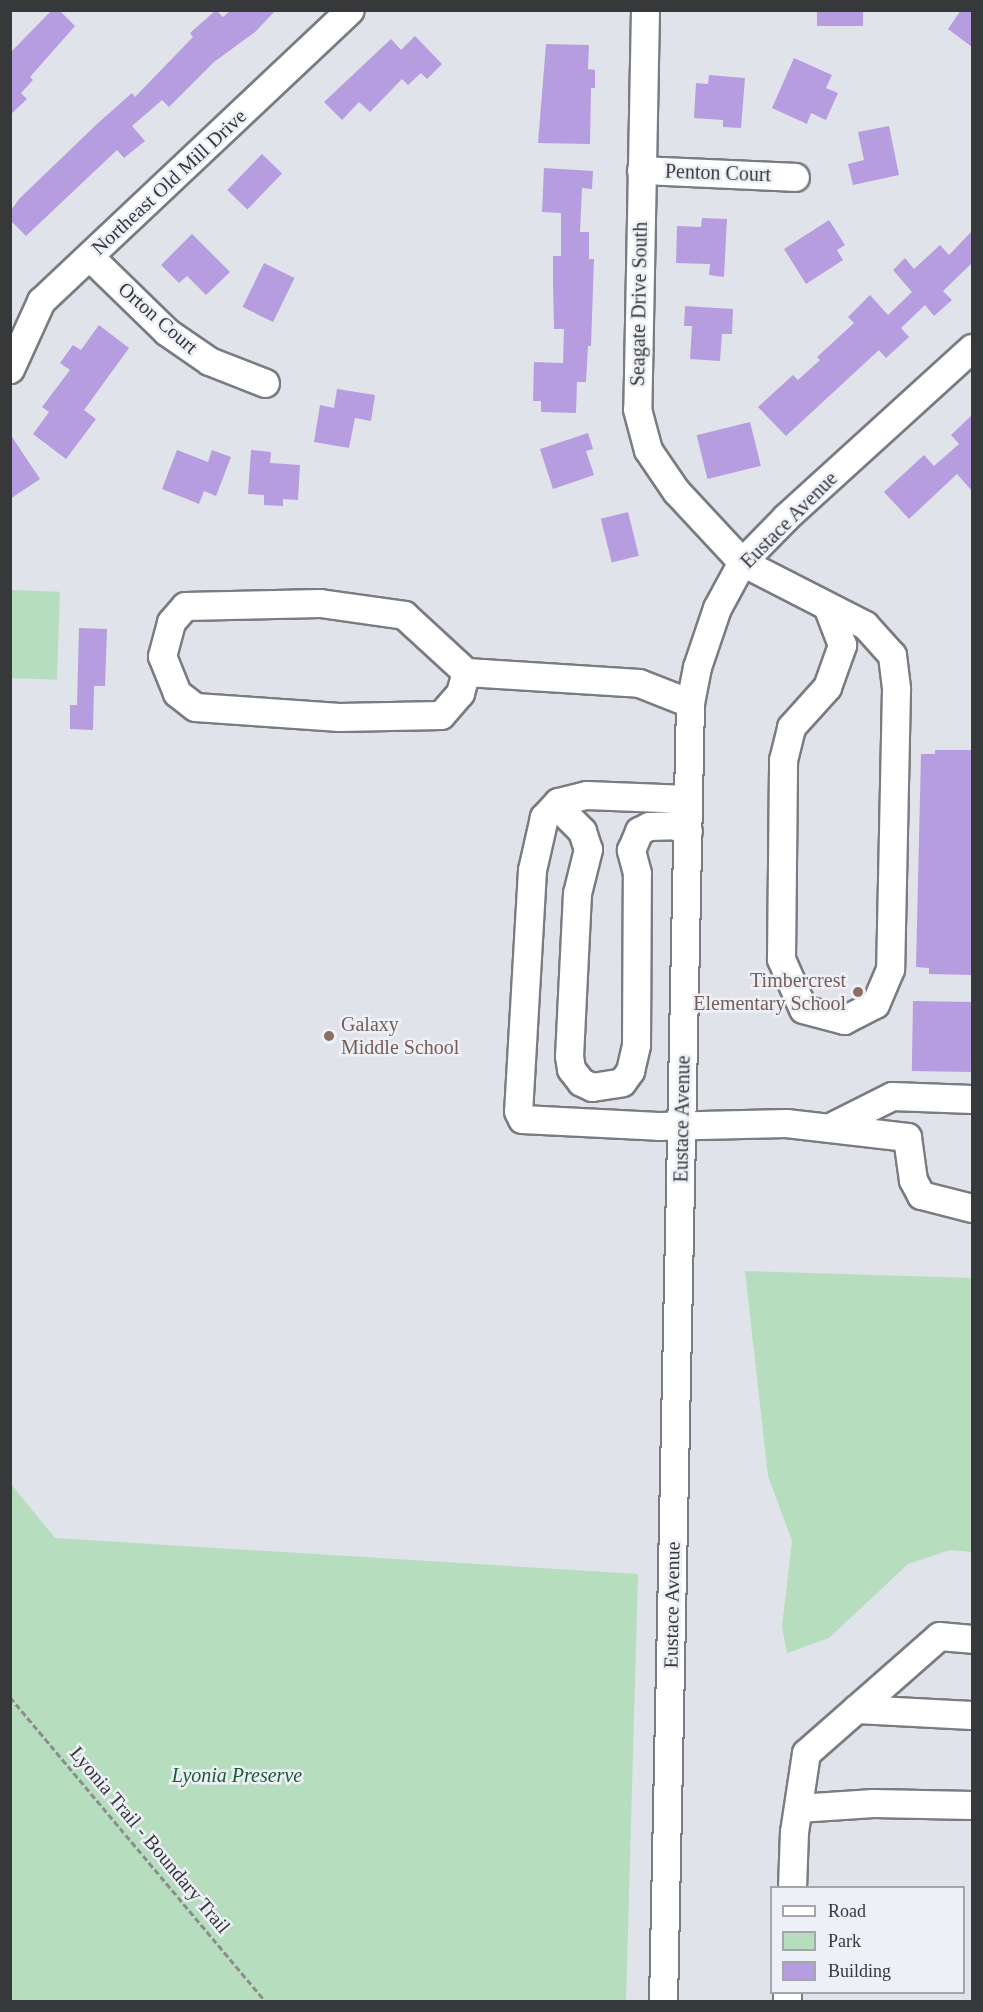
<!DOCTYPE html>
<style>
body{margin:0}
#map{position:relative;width:983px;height:2012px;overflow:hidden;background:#e0e3e9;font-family:"Times New Roman",serif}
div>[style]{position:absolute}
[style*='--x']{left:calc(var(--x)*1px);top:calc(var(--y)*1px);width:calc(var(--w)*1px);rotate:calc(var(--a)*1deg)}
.green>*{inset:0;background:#b6ddbe;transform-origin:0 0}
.building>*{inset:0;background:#b69ddf;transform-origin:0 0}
.path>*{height:3px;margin-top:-1.5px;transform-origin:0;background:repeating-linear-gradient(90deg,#8b8d91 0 6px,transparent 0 9px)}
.roads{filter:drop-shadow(2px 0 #7a7c82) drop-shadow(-2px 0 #7a7c82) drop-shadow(0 2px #7a7c82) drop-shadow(0 -2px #7a7c82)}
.minor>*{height:27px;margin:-13.5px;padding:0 13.5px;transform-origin:13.5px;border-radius:13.5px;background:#fff}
.dots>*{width:16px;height:16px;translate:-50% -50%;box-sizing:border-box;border:3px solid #edf0f6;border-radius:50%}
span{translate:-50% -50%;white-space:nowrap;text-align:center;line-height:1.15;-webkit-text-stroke:5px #edf0f6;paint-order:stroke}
.street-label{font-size:20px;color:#37383a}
.education-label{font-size:20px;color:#785e54}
.right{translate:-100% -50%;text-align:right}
.left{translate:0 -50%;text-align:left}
.park-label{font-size:20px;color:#155c2f;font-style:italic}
.frame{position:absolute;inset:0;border:12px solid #37383a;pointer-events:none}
.legend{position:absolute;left:770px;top:1886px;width:195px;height:108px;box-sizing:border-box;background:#edf0f6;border:2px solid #a4a6ab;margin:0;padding:8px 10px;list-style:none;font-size:18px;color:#37383a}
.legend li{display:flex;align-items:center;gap:12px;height:30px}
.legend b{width:30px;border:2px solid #a4a6ab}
</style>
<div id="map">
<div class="green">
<div style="left:11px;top:590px;width:49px;height:88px;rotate:2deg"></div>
<div style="clip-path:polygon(745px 1271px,972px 1278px,972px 1552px,950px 1550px,908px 1564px,829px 1638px,787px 1653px,782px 1627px,792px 1541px,768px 1476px)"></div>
<div style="clip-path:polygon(11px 1484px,55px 1538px,638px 1574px,626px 2001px,11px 2001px)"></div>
</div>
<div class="building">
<div style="clip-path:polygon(52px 10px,59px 10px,75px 26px,30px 77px,33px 80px,21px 93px,27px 99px,10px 115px,10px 53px)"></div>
<div style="clip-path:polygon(216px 10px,223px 17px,231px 10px,276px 10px,255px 32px,214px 62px,169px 107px,162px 100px,132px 126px,145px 141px,124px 158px,117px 150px,26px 236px,10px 220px,10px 212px,19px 199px,97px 124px,132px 93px,135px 97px,193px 37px,190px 33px)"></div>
<div style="left:817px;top:10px;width:46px;height:16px"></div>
<div style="clip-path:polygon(961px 10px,972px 10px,972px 47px,948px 29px)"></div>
<div style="clip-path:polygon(415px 36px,442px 64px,427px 79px,421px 73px,408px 85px,402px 79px,370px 112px,359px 102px,342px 120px,324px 102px,391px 39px,401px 50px)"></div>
<div style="clip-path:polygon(546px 44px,589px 45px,588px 69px,595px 70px,595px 88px,591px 88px,590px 144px,538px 143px)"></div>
<div style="clip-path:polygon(794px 58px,832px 75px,826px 88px,838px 93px,826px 120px,811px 113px,807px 124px,772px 108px)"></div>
<div style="clip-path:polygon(709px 75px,745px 78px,741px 128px,723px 127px,723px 120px,694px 118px,696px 83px,708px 84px)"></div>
<div style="clip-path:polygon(889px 126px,899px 175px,853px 185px,848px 164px,864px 160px,858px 132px)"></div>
<div style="left:262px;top:154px;width:28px;height:50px;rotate:44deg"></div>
<div style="clip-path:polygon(544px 168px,593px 171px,592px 189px,582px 188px,580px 232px,589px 232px,589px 259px,594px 259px,591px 346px,588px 346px,586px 382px,577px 382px,576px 413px,541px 412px,541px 401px,533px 401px,534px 362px,563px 363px,564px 329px,554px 329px,553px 283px,553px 256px,561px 256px,561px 213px,542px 212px)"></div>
<div style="clip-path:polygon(702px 218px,727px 219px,724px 277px,709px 275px,710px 264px,676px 263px,677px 226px,701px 227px)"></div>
<div style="clip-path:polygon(829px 220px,845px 245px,837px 250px,843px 260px,806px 284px,784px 249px)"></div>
<div style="clip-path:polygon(972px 231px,972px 263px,943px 291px,952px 300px,934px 316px,925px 305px,901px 328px,909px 337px,886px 358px,879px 350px,786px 436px,758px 407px,793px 375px,798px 380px,820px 360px,817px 357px,854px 323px,848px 317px,870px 295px,888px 315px,912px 292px,893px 270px,905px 258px,914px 269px,940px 245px,949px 255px)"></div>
<div style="clip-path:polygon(192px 234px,230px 272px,206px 295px,187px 276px,179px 283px,161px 265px)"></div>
<div style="left:264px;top:263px;width:34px;height:49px;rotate:26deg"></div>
<div style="clip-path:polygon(685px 306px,733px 309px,732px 334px,722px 334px,720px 361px,690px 359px,692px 326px,684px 326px)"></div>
<div style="clip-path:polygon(99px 325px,129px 348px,84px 410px,96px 419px,66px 459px,33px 434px,49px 412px,42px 407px,70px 370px,60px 363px,73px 345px,81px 350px)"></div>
<div style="clip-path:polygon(337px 389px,375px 395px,371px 421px,355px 418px,349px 448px,314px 442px,320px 405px,334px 408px)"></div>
<div style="clip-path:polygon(972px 415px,972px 491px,957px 474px,909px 519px,884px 492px,924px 455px,934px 466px,959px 444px,951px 435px)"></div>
<div style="left:750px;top:422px;width:45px;height:55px;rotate:76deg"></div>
<div style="clip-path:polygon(588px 433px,593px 449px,586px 451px,594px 475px,553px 489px,540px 449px)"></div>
<div style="clip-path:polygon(10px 434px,40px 479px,10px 499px)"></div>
<div style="clip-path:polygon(177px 450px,208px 462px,212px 450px,231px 457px,216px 496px,204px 491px,199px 504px,162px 489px)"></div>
<div style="clip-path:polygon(251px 450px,271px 452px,270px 463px,300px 465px,298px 500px,283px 499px,283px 506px,264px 505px,264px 495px,248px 494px)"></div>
<div style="left:628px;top:512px;width:45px;height:28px;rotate:76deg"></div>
<div style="clip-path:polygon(79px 628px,107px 629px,105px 686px,94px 686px,93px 730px,70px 729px,70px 705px,77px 705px)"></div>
<div style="clip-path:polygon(935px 750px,972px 750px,972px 975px,929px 974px,929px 968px,916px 967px,921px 754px,935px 754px)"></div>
<div style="left:913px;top:1001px;width:59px;height:70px;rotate:1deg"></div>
</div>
<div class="path">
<div style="--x:10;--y:1697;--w:398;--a:50"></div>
</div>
<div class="roads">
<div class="minor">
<div style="--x:645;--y:10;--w:399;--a:91.1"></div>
<div style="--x:637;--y:409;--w:42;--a:75"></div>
<div style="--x:648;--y:450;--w:50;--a:55.7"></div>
<div style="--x:676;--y:491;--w:97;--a:47.1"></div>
<div style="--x:742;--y:562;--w:138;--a:27.1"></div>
<div style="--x:865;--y:625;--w:40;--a:48"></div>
<div style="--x:892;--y:655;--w:34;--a:83"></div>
<div style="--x:896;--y:689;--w:280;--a:91.2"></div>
<div style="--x:890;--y:969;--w:38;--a:113"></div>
<div style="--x:875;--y:1004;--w:35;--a:153"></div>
<div style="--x:844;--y:1020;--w:42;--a:-165"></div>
<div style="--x:803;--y:1009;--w:55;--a:-113.7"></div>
<div style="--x:781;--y:959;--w:199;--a:-89.4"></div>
<div style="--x:783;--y:760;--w:34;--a:-76"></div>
<div style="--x:791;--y:727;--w:54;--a:-48"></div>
<div style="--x:827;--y:687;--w:45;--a:-70.3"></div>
<div style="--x:842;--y:645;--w:40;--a:-111"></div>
<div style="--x:641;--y:170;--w:154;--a:2.6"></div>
<div style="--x:90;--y:257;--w:107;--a:44.2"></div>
<div style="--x:167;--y:332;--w:51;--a:34.6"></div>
<div style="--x:209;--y:361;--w:60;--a:21.4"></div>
<div style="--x:10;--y:369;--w:75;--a:-65.5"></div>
<div style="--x:41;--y:301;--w:424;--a:-43.3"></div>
<div style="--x:466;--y:672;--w:22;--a:106"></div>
<div style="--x:460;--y:693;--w:29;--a:131"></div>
<div style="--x:441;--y:715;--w:102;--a:178.9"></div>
<div style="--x:339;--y:717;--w:144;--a:-176"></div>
<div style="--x:195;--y:707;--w:23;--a:-142"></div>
<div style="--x:177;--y:693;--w:40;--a:-112"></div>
<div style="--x:162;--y:656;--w:35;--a:-75"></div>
<div style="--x:171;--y:622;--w:21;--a:-49"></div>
<div style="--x:185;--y:606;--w:135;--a:-1.3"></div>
<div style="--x:320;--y:603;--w:85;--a:8.1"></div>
<div style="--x:404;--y:615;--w:84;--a:42.6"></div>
<div style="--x:466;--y:672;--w:173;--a:3.6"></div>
<div style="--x:639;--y:683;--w:55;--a:21.4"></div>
<div style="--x:688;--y:799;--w:102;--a:-177.8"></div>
<div style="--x:586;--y:795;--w:29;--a:166"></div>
<div style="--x:558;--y:802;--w:21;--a:133"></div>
<div style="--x:544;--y:817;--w:54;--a:102.8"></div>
<div style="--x:532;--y:870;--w:241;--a:93.3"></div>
<div style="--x:518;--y:1111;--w:9;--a:63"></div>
<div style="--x:522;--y:1119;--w:136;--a:2.9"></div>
<div style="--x:658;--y:1126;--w:128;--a:-1.3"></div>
<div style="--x:786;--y:1123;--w:122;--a:6.6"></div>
<div style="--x:907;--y:1137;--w:43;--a:82.1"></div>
<div style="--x:913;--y:1180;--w:17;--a:62"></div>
<div style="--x:921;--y:1195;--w:53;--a:14.3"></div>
<div style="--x:556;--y:805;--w:37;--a:45"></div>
<div style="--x:582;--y:831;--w:19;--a:72"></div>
<div style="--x:588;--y:849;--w:45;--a:104"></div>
<div style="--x:577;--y:893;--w:163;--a:92.8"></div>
<div style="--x:569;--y:1056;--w:13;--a:81"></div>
<div style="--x:571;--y:1069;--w:16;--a:52"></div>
<div style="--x:581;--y:1082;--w:12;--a:24"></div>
<div style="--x:592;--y:1087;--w:30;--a:-9"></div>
<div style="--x:622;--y:1082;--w:14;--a:-54"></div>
<div style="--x:630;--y:1071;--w:27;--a:-77"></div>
<div style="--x:636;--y:1045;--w:172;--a:-89.7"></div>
<div style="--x:637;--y:873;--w:24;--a:-105"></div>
<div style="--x:631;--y:850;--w:21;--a:-67"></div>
<div style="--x:639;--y:831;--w:11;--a:-27"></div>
<div style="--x:649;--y:826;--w:24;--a:-2"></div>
<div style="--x:673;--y:825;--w:16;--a:22"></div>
<div style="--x:830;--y:1127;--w:69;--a:-26.6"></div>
<div style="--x:892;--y:1096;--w:80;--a:2.1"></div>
<div style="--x:856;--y:1709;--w:116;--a:3"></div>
<div style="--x:798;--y:1808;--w:75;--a:-3.8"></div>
<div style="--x:873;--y:1803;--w:99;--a:1.2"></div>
<div style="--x:792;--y:1888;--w:56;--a:-88"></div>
<div style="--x:794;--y:1832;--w:80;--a:-81.4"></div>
<div style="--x:806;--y:1753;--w:177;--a:-41.3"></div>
<div style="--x:939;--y:1636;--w:33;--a:5"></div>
<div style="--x:663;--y:2002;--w:1299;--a:-88.81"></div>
<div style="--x:690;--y:703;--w:37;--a:-79"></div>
<div style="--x:697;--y:667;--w:62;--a:-71.3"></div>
<div style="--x:717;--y:608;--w:52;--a:-61.5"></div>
<div style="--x:742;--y:562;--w:63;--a:-45.6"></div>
<div style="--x:786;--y:517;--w:251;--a:-42.3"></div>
<div style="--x:787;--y:2002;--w:10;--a:-90"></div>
</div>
</div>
<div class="dots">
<div style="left:858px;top:992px;background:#8d6e63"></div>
<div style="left:329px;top:1036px;background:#8d6e63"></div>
</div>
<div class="street-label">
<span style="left:718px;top:173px;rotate:2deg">Penton Court</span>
<span style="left:169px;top:182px;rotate:-43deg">Northeast Old Mill Drive</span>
<span style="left:639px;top:304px;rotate:-89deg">Seagate Drive South</span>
<span style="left:158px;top:318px;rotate:41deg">Orton Court</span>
<span style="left:789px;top:520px;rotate:-45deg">Eustace Avenue</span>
<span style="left:682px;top:1119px;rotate:-89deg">Eustace Avenue</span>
<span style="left:672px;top:1605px;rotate:-89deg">Eustace Avenue</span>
<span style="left:150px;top:1840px;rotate:50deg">Lyonia Trail - Boundary Trail</span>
</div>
<div class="education-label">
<span class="right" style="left:846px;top:992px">Timbercrest<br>Elementary School</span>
<span class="left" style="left:341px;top:1036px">Galaxy<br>Middle School</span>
</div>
<div class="park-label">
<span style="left:237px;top:1775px">Lyonia Preserve</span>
</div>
<div class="frame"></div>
<ul class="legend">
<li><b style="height:8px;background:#fff"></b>Road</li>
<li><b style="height:16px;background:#b6ddbe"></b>Park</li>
<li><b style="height:16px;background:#b69ddf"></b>Building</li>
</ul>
</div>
